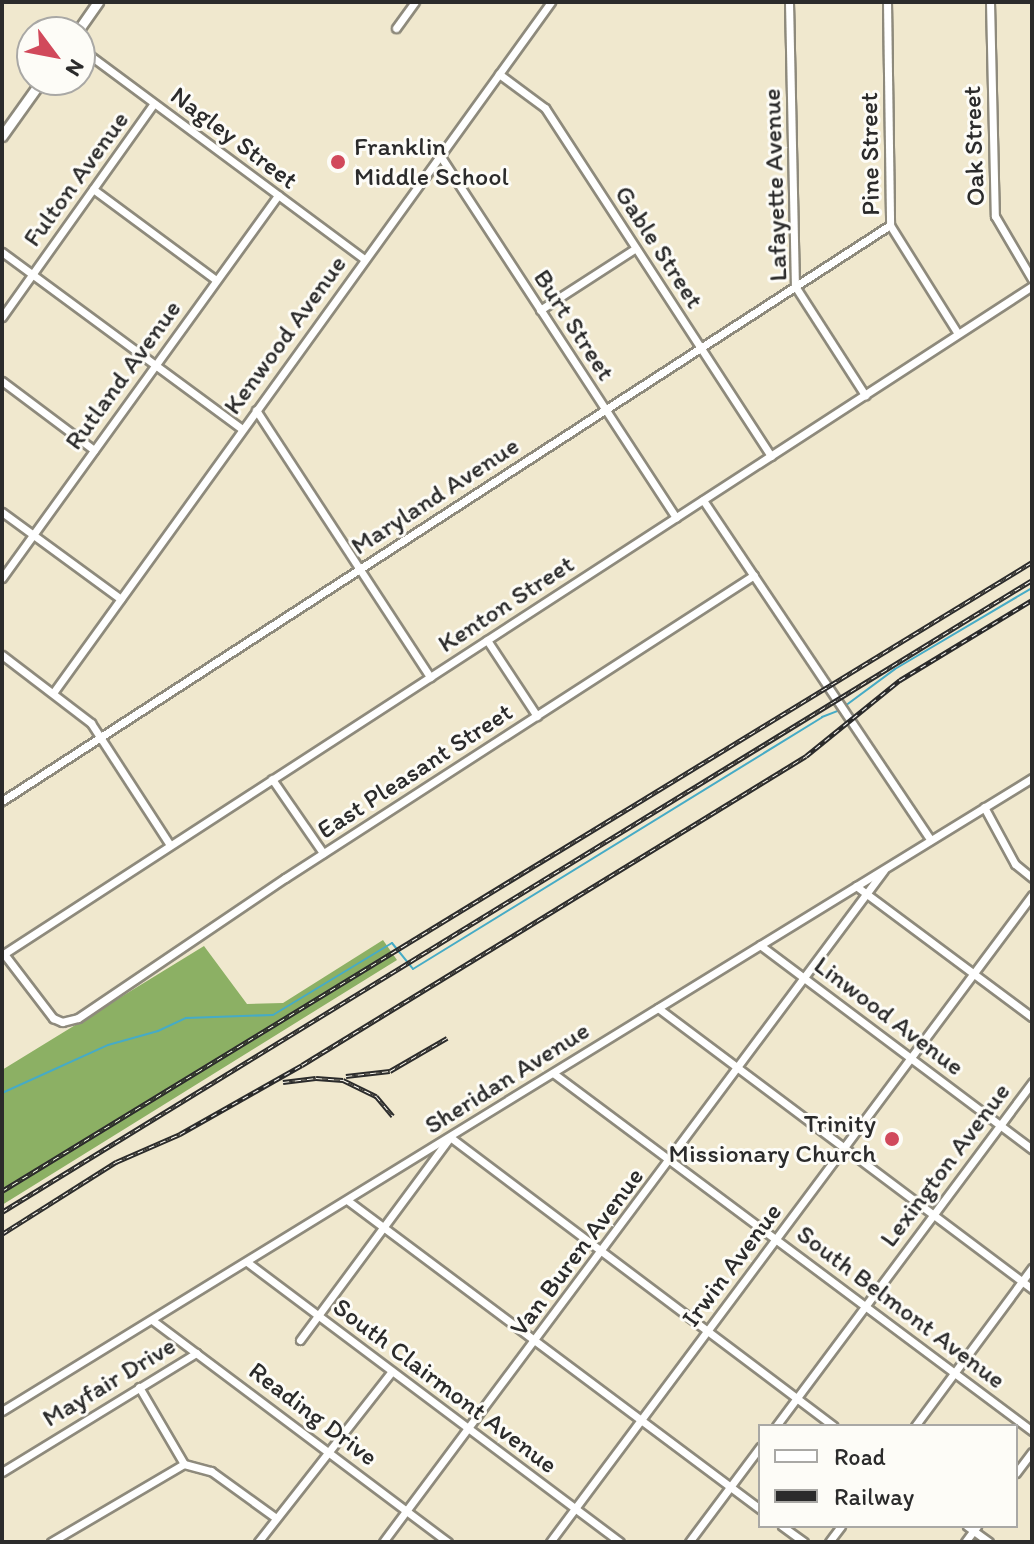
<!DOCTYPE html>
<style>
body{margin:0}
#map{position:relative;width:1034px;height:1544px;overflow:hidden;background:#f0e8ce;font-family:Itim,sans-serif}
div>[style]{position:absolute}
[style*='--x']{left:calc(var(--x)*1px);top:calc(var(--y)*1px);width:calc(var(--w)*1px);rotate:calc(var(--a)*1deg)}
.forest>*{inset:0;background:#8cb064}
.stream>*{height:2px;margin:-1px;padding:0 1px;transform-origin:1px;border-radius:1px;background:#46abc6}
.roads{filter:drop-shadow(2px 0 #8e8a7c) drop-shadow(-2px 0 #8e8a7c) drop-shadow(0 2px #8e8a7c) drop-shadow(0 -2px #8e8a7c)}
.minor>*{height:7px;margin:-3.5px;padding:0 3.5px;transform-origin:3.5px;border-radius:3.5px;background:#fff}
.tertiary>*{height:9px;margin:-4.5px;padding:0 4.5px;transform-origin:4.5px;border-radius:4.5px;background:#fff}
.rail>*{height:5px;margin-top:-2.5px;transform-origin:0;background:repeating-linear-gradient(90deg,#fdfcf7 0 6px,#2b2b2b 0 12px);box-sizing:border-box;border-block:2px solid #2b2b2b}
.dots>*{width:22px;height:22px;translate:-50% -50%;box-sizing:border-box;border:4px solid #fdfcf7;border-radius:50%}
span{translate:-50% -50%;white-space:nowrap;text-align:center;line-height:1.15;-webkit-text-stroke:6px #fdfcf7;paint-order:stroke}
.street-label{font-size:26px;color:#2b2b2b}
.poi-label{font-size:26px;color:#2b2b2b}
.left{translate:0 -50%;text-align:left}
.right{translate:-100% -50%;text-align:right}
.frame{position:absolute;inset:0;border:4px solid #2b2b2b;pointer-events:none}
.legend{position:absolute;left:758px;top:1424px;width:260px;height:104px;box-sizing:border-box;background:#fdfcf7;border:2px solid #a9a8a5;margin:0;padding:10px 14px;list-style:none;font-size:24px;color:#2b2b2b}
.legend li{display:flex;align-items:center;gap:16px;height:40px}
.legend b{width:40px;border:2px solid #a9a8a5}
.north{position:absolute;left:16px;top:16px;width:80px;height:80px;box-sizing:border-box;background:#fdfcf7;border:2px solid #a9a8a5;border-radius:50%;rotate:122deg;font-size:22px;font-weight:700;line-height:32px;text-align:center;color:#2b2b2b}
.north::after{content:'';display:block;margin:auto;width:28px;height:36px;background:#d1495b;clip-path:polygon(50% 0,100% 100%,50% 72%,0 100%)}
</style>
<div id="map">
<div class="forest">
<div style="clip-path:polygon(383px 940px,397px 960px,2px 1205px,2px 1070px,204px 946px,247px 1004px,283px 1003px)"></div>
</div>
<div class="stream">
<div style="--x:845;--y:706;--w:62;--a:-36.5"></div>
<div style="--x:895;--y:669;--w:159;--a:-30.6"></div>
<div style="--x:2;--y:1093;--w:116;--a:-24.4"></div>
<div style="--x:108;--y:1045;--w:52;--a:-15.6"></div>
<div style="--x:158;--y:1031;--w:31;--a:-25"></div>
<div style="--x:186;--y:1018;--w:87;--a:-2"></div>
<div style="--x:273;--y:1015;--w:139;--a:-31.2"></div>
<div style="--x:392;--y:943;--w:33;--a:51"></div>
<div style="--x:413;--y:969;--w:480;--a:-31.6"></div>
<div style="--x:822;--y:717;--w:19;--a:-21"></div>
</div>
<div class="roads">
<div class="minor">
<div style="--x:789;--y:2;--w:284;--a:88.8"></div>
<div style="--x:795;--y:286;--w:130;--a:57.3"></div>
<div style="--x:887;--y:2;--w:223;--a:89.2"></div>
<div style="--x:890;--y:225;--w:128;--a:58"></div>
<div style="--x:990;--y:2;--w:214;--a:88.7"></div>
<div style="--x:995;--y:216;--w:73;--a:59.6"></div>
<div style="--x:396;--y:28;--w:32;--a:-54"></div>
<div style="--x:80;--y:48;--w:354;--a:36.6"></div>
<div style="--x:499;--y:74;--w:57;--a:36.5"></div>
<div style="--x:545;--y:108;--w:415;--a:57"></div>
<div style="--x:439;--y:154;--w:434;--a:56.9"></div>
<div style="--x:93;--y:189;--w:153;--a:36.5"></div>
<div style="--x:2;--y:252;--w:298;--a:36.4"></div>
<div style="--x:540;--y:310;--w:114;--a:-32.9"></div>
<div style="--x:2;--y:317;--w:262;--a:-54.6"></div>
<div style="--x:2;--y:381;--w:115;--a:36.9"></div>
<div style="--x:256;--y:410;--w:319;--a:56.9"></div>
<div style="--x:703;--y:500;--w:409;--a:56.2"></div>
<div style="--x:2;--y:512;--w:147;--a:36.2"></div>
<div style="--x:2;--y:578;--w:472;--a:-54.2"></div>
<div style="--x:487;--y:640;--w:91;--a:56.7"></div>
<div style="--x:2;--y:655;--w:112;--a:37.4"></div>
<div style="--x:91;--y:723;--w:145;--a:57.1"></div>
<div style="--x:53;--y:693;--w:852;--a:-54.22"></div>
<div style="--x:272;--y:779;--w:90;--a:55.4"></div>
<div style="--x:2;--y:801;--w:1058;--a:-32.97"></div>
<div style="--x:984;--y:807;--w:65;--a:61.5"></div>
<div style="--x:1015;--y:864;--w:22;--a:39"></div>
<div style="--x:856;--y:886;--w:219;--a:36.7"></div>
<div style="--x:760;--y:945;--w:340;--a:36.9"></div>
<div style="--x:4;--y:954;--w:81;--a:52.6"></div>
<div style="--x:53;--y:1018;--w:10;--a:24"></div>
<div style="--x:62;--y:1022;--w:16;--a:-14"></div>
<div style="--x:78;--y:1018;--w:250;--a:-34.1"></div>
<div style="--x:285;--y:878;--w:558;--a:-32.86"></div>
<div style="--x:2;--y:955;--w:1228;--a:-33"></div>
<div style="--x:658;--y:1008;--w:468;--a:36.9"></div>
<div style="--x:553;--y:1073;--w:598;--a:36.77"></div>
<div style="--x:347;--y:1200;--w:516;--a:36.8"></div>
<div style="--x:247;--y:1262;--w:466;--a:36.9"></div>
<div style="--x:152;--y:1320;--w:370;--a:36.9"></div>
<div style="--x:300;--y:1340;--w:252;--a:-53.5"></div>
<div style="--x:450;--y:1137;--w:480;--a:37"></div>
<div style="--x:139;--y:1387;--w:89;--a:59.7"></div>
<div style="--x:2;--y:1411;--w:1209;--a:-31.57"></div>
<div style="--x:776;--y:1426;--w:429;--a:-53.3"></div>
<div style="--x:915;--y:1426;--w:197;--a:-53.5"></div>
<div style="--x:2;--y:1472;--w:228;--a:-31.5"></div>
<div style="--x:1016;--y:1473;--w:26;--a:-53"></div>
<div style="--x:782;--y:1526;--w:27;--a:36"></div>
<div style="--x:967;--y:1526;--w:27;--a:36"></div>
<div style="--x:51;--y:1542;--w:154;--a:-30.4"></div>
<div style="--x:184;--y:1464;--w:28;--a:15"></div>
<div style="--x:211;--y:1471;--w:80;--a:35.9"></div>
<div style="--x:258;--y:1542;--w:217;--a:-51.9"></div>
<div style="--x:383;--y:1542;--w:838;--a:-53.29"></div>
<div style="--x:550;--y:1542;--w:807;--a:-53.31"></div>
<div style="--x:689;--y:1542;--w:119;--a:-53.2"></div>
<div style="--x:829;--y:1542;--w:20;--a:-53"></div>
<div style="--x:965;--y:1542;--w:20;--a:-53"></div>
</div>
<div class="tertiary">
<div style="--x:77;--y:32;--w:37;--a:-55"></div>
<div style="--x:2;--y:136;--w:69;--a:-54.5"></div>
</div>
</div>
<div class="rail">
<div style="--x:346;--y:1076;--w:44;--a:-6.5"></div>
<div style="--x:390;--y:1071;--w:66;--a:-30.1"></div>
<div style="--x:283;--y:1082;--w:33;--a:-7"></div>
<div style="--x:316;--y:1078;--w:27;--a:4"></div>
<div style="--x:343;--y:1080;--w:37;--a:26"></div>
<div style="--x:376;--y:1096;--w:26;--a:50"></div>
<div style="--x:2;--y:1191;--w:1207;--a:-31.41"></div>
<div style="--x:2;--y:1212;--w:1208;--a:-31.53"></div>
<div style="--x:2;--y:1234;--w:135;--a:-32.3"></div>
<div style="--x:116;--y:1162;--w:70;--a:-23.6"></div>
<div style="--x:180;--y:1134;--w:140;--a:-29.5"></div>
<div style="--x:302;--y:1065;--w:591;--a:-31.51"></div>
<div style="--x:806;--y:756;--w:121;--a:-39"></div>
<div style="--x:900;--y:680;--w:154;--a:-31.2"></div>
</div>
<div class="dots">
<div style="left:338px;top:162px;background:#d1495b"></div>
<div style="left:892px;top:1139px;background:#d1495b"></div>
</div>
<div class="street-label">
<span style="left:234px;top:138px;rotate:37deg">Nagley Street</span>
<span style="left:974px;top:146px;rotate:-92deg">Oak Street</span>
<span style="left:870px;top:154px;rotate:-91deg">Pine Street</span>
<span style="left:76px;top:179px;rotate:-54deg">Fulton Avenue</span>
<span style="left:775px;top:185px;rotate:-92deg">Lafayette Avenue</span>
<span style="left:659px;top:247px;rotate:57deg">Gable Street</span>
<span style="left:574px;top:325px;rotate:57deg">Burt Street</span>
<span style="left:285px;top:335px;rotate:-54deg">Kenwood Avenue</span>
<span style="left:123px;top:375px;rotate:-54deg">Rutland Avenue</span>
<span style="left:435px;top:496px;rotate:-33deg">Maryland Avenue</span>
<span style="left:506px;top:604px;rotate:-33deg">Kenton Street</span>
<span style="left:415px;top:771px;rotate:-33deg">East Pleasant Street</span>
<span style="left:889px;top:1016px;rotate:37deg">Linwood Avenue</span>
<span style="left:507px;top:1078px;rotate:-32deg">Sheridan Avenue</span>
<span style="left:945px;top:1165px;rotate:-53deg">Lexington Avenue</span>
<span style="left:577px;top:1252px;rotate:-53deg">Van Buren Avenue</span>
<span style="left:732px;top:1265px;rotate:-53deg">Irwin Avenue</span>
<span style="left:901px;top:1307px;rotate:37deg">South Belmont Avenue</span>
<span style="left:109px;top:1382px;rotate:-31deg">Mayfair Drive</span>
<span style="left:445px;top:1386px;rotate:37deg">South Clairmont Avenue</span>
<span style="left:313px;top:1414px;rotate:37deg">Reading Drive</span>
</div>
<div class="poi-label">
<span class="left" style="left:354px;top:162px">Franklin<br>Middle School</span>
<span class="right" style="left:876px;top:1139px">Trinity<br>Missionary Church</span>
</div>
<div class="frame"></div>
<ul class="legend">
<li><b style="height:10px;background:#fff"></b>Road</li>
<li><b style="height:10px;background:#2b2b2b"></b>Railway</li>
</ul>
<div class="north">N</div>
</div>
